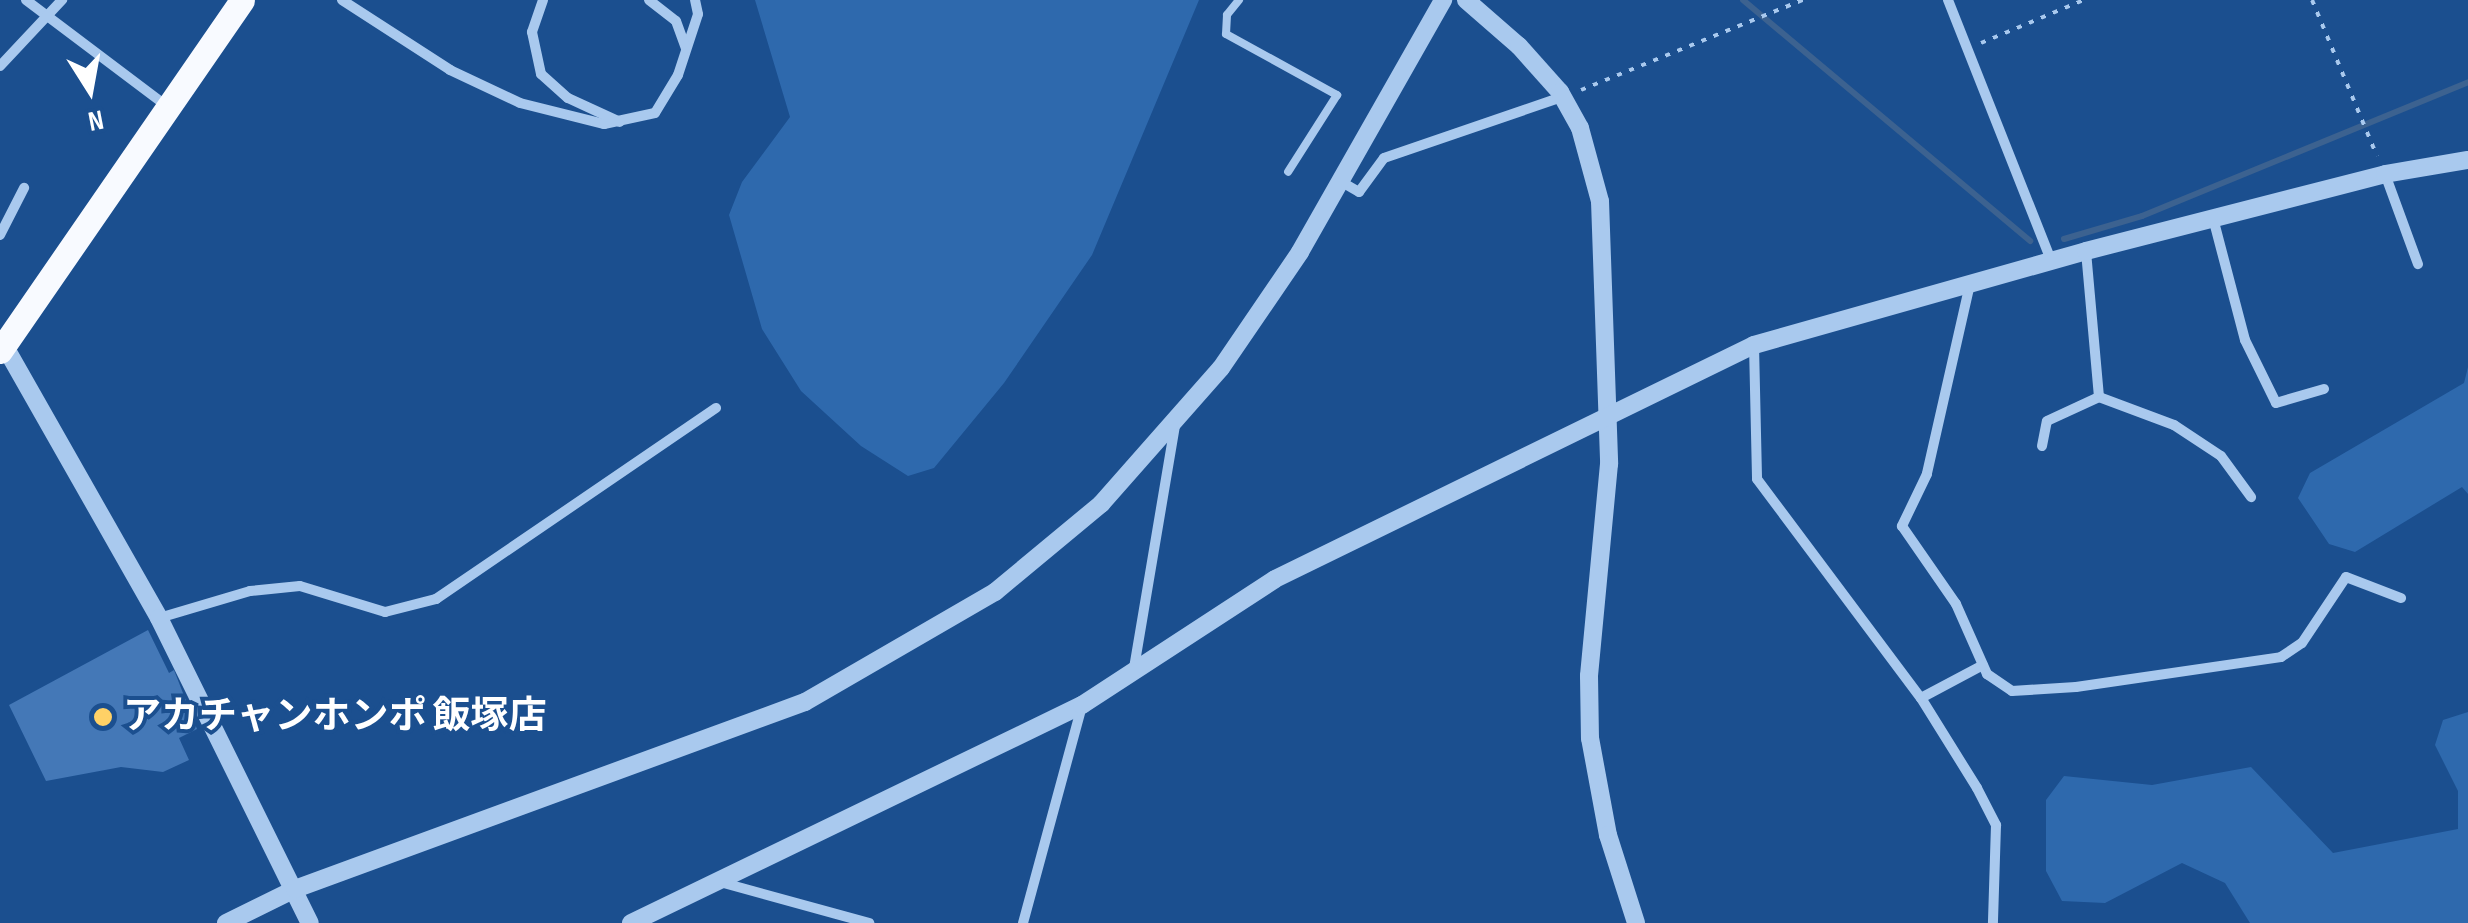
<!DOCTYPE html>
<meta charset="utf-8">
<style>
body{margin:0}
#map{position:relative;width:2468px;height:923px;overflow:hidden;background:#1b4f8f;font-family:"Sofia Sans Condensed","Noto Sans JP",sans-serif}
div>[style]{position:absolute}
[style*='--x']{left:calc(var(--x)*1px);top:calc(var(--y)*1px);width:calc(var(--w)*1px);rotate:calc(var(--a)*1deg)}
.green>*{inset:0;background:#2e69ad}
.stream>*{height:6px;margin:-3px;padding:0 3px;transform-origin:3px;border-radius:3px;background:#3c6290}
.building>*{inset:0;background:#4478b7}
.path>*{height:4px;margin-top:-2px;transform-origin:0;background:repeating-linear-gradient(90deg,#a9c9ee 0 5px,transparent 0 13px)}
.service>*{height:8px;margin:-4px;padding:0 4px;transform-origin:4px;border-radius:4px;background:#a9c9ee}
.minor>*{height:10px;margin:-5px;padding:0 5px;transform-origin:5px;border-radius:5px;background:#a9c9ee}
.tertiary>*{height:18px;margin:-9px;padding:0 9px;transform-origin:9px;border-radius:9px;background:#a9c9ee}
.trunk>*{height:25px;margin:-12.5px;padding:0 12.5px;transform-origin:12.5px;border-radius:12.5px;background:#f8faff}
.dots>*{width:28px;height:28px;translate:-50% -50%;box-sizing:border-box;border:5px solid #1b4f8f;border-radius:50%}
span{translate:-50% -50%;white-space:nowrap;text-align:center;line-height:1.15;-webkit-text-stroke:8px #1b4f8f;paint-order:stroke}
.poi-label{font-size:38px;color:#fff;font-weight:700}
.left{translate:0 -50%;text-align:left}
.north{position:absolute;left:40px;top:40px;width:100px;height:100px;-webkit-text-stroke:8px #1b4f8f;paint-order:stroke;rotate:169deg;font-size:28px;font-weight:700;line-height:40px;text-align:center;color:#fff}
.north::after{content:'';display:block;margin:auto;width:35px;height:45px;background:#fff;clip-path:polygon(50% 0,100% 100%,50% 72%,0 100%)}
</style>
<div id="map">
<div class="green">
<div style="clip-path:polygon(755px 0,1199px 0,1092px 255px,1004px 383px,934px 468px,908px 476px,861px 446px,801px 391px,762px 329px,729px 215px,742px 182px,790px 117px)"></div>
<div style="clip-path:polygon(2468px 367px,2468px 494px,2462px 487px,2355px 552px,2329px 544px,2298px 498px,2310px 473px,2464px 383px)"></div>
<div style="clip-path:polygon(2468px 712px,2468px 923px,2250px 923px,2225px 883px,2182px 863px,2105px 903px,2062px 901px,2046px 871px,2046px 800px,2064px 776px,2152px 785px,2251px 767px,2333px 853px,2458px 829px,2458px 791px,2435px 745px,2443px 720px)"></div>
</div>
<div class="stream">
<div style="--x:1743;--y:0;--w:375;--a:40"></div>
<div style="--x:2064;--y:239;--w:81;--a:-16.4"></div>
<div style="--x:2142;--y:216;--w:352;--a:-22.3"></div>
</div>
<div class="building">
<div style="clip-path:polygon(148px 630px,169px 673px,174px 670px,197px 729px,179px 738px,189px 760px,163px 772px,121px 767px,46px 781px,9px 705px)"></div>
</div>
<div class="path">
<div style="--x:2312;--y:0;--w:169;--a:67.4"></div>
<div style="--x:1981;--y:43;--w:112;--a:-22.7"></div>
<div style="--x:1581;--y:90;--w:240;--a:-22.1"></div>
</div>
<div class="service">
<div style="--x:1239;--y:0;--w:19;--a:129"></div>
<div style="--x:1227;--y:15;--w:19;--a:93"></div>
<div style="--x:1226;--y:34;--w:127;--a:28.8"></div>
<div style="--x:1337;--y:95;--w:91;--a:122.5"></div>
</div>
<div class="minor">
<div style="--x:26;--y:0;--w:178;--a:37"></div>
<div style="--x:342;--y:0;--w:129;--a:32.9"></div>
<div style="--x:450;--y:70;--w:77;--a:25.2"></div>
<div style="--x:520;--y:103;--w:87;--a:14"></div>
<div style="--x:604;--y:124;--w:52;--a:-12.2"></div>
<div style="--x:655;--y:113;--w:44;--a:-58.8"></div>
<div style="--x:678;--y:75;--w:64;--a:-71.8"></div>
<div style="--x:698;--y:14;--w:14;--a:-102"></div>
<div style="--x:543;--y:0;--w:34;--a:109"></div>
<div style="--x:532;--y:32;--w:43;--a:77.9"></div>
<div style="--x:541;--y:74;--w:36;--a:42"></div>
<div style="--x:568;--y:98;--w:57;--a:24.8"></div>
<div style="--x:649;--y:0;--w:34;--a:38"></div>
<div style="--x:676;--y:21;--w:29;--a:70"></div>
<div style="--x:1948;--y:0;--w:280;--a:68.4"></div>
<div style="--x:0;--y:66;--w:91;--a:-46.8"></div>
<div style="--x:2385;--y:174;--w:96;--a:69.9"></div>
<div style="--x:1340;--y:181;--w:22;--a:30"></div>
<div style="--x:1359;--y:192;--w:42;--a:-53.7"></div>
<div style="--x:1384;--y:158;--w:188;--a:-18.9"></div>
<div style="--x:2213;--y:218;--w:126;--a:75.3"></div>
<div style="--x:2245;--y:340;--w:70;--a:63.8"></div>
<div style="--x:2276;--y:403;--w:50;--a:-16.3"></div>
<div style="--x:0;--y:235;--w:53;--a:-62.9"></div>
<div style="--x:1970;--y:284;--w:195;--a:102.8"></div>
<div style="--x:1927;--y:474;--w:58;--a:115.7"></div>
<div style="--x:1902;--y:526;--w:95;--a:55.3"></div>
<div style="--x:1956;--y:604;--w:77;--a:66.1"></div>
<div style="--x:1987;--y:674;--w:30;--a:34"></div>
<div style="--x:2012;--y:691;--w:64;--a:-3.6"></div>
<div style="--x:2076;--y:687;--w:207;--a:-8.3"></div>
<div style="--x:2281;--y:657;--w:25;--a:-34"></div>
<div style="--x:2302;--y:643;--w:79;--a:-56.3"></div>
<div style="--x:2346;--y:577;--w:59;--a:20.9"></div>
<div style="--x:1754;--y:345;--w:134;--a:88.7"></div>
<div style="--x:1757;--y:479;--w:274;--a:53.2"></div>
<div style="--x:1921;--y:698;--w:106;--a:58.1"></div>
<div style="--x:1977;--y:788;--w:42;--a:62.8"></div>
<div style="--x:1996;--y:825;--w:98;--a:91.8"></div>
<div style="--x:2099;--y:397;--w:80;--a:20.5"></div>
<div style="--x:2174;--y:425;--w:56;--a:33.4"></div>
<div style="--x:2221;--y:456;--w:51;--a:53.8"></div>
<div style="--x:2042;--y:446;--w:25;--a:-79"></div>
<div style="--x:2047;--y:421;--w:57;--a:-24.8"></div>
<div style="--x:2099;--y:397;--w:147;--a:-95.1"></div>
<div style="--x:159;--y:618;--w:95;--a:-16.5"></div>
<div style="--x:250;--y:591;--w:50;--a:-5.7"></div>
<div style="--x:300;--y:586;--w:89;--a:17"></div>
<div style="--x:385;--y:612;--w:53;--a:-14.3"></div>
<div style="--x:436;--y:599;--w:339;--a:-34.3"></div>
<div style="--x:1134;--y:668;--w:246;--a:-80.4"></div>
<div style="--x:1921;--y:698;--w:70;--a:-28"></div>
<div style="--x:720;--y:882;--w:155;--a:15.4"></div>
<div style="--x:1023;--y:923;--w:225;--a:-74.8"></div>
</div>
<div class="tertiary">
<div style="--x:1466;--y:0;--w:70;--a:41"></div>
<div style="--x:1519;--y:46;--w:62;--a:48.3"></div>
<div style="--x:1560;--y:92;--w:41;--a:60.9"></div>
<div style="--x:1580;--y:128;--w:76;--a:74.7"></div>
<div style="--x:1600;--y:201;--w:263;--a:88"></div>
<div style="--x:1609;--y:464;--w:213;--a:95.4"></div>
<div style="--x:1589;--y:676;--w:62;--a:89.1"></div>
<div style="--x:1590;--y:738;--w:99;--a:79.5"></div>
<div style="--x:1608;--y:835;--w:92;--a:72.3"></div>
<div style="--x:4;--y:345;--w:314;--a:60.4"></div>
<div style="--x:159;--y:618;--w:340;--a:63.7"></div>
<div style="--x:226;--y:923;--w:77;--a:-26.2"></div>
<div style="--x:295;--y:889;--w:543;--a:-20.14"></div>
<div style="--x:805;--y:702;--w:220;--a:-30.1"></div>
<div style="--x:995;--y:592;--w:138;--a:-39.7"></div>
<div style="--x:1101;--y:504;--w:181;--a:-48.6"></div>
<div style="--x:1221;--y:368;--w:140;--a:-55.7"></div>
<div style="--x:1300;--y:252;--w:290;--a:-60.4"></div>
<div style="--x:631;--y:923;--w:501;--a:-25.8"></div>
<div style="--x:1082;--y:705;--w:230;--a:-33.1"></div>
<div style="--x:1275;--y:579;--w:533;--a:-26.04"></div>
<div style="--x:1754;--y:345;--w:345;--a:-15.8"></div>
<div style="--x:2086;--y:251;--w:309;--a:-14.4"></div>
<div style="--x:2385;--y:174;--w:84;--a:-9.6"></div>
</div>
<div class="trunk">
<div style="--x:0;--y:351;--w:426;--a:-55.4"></div>
</div>
<div class="dots">
<div style="left:103px;top:717px;background:#ffd166"></div>
</div>
<div class="poi-label">
<span class="left" style="left:123px;top:717px">アカチャンホンポ 飯塚店</span>
</div>
<div class="north">N</div>
</div>
